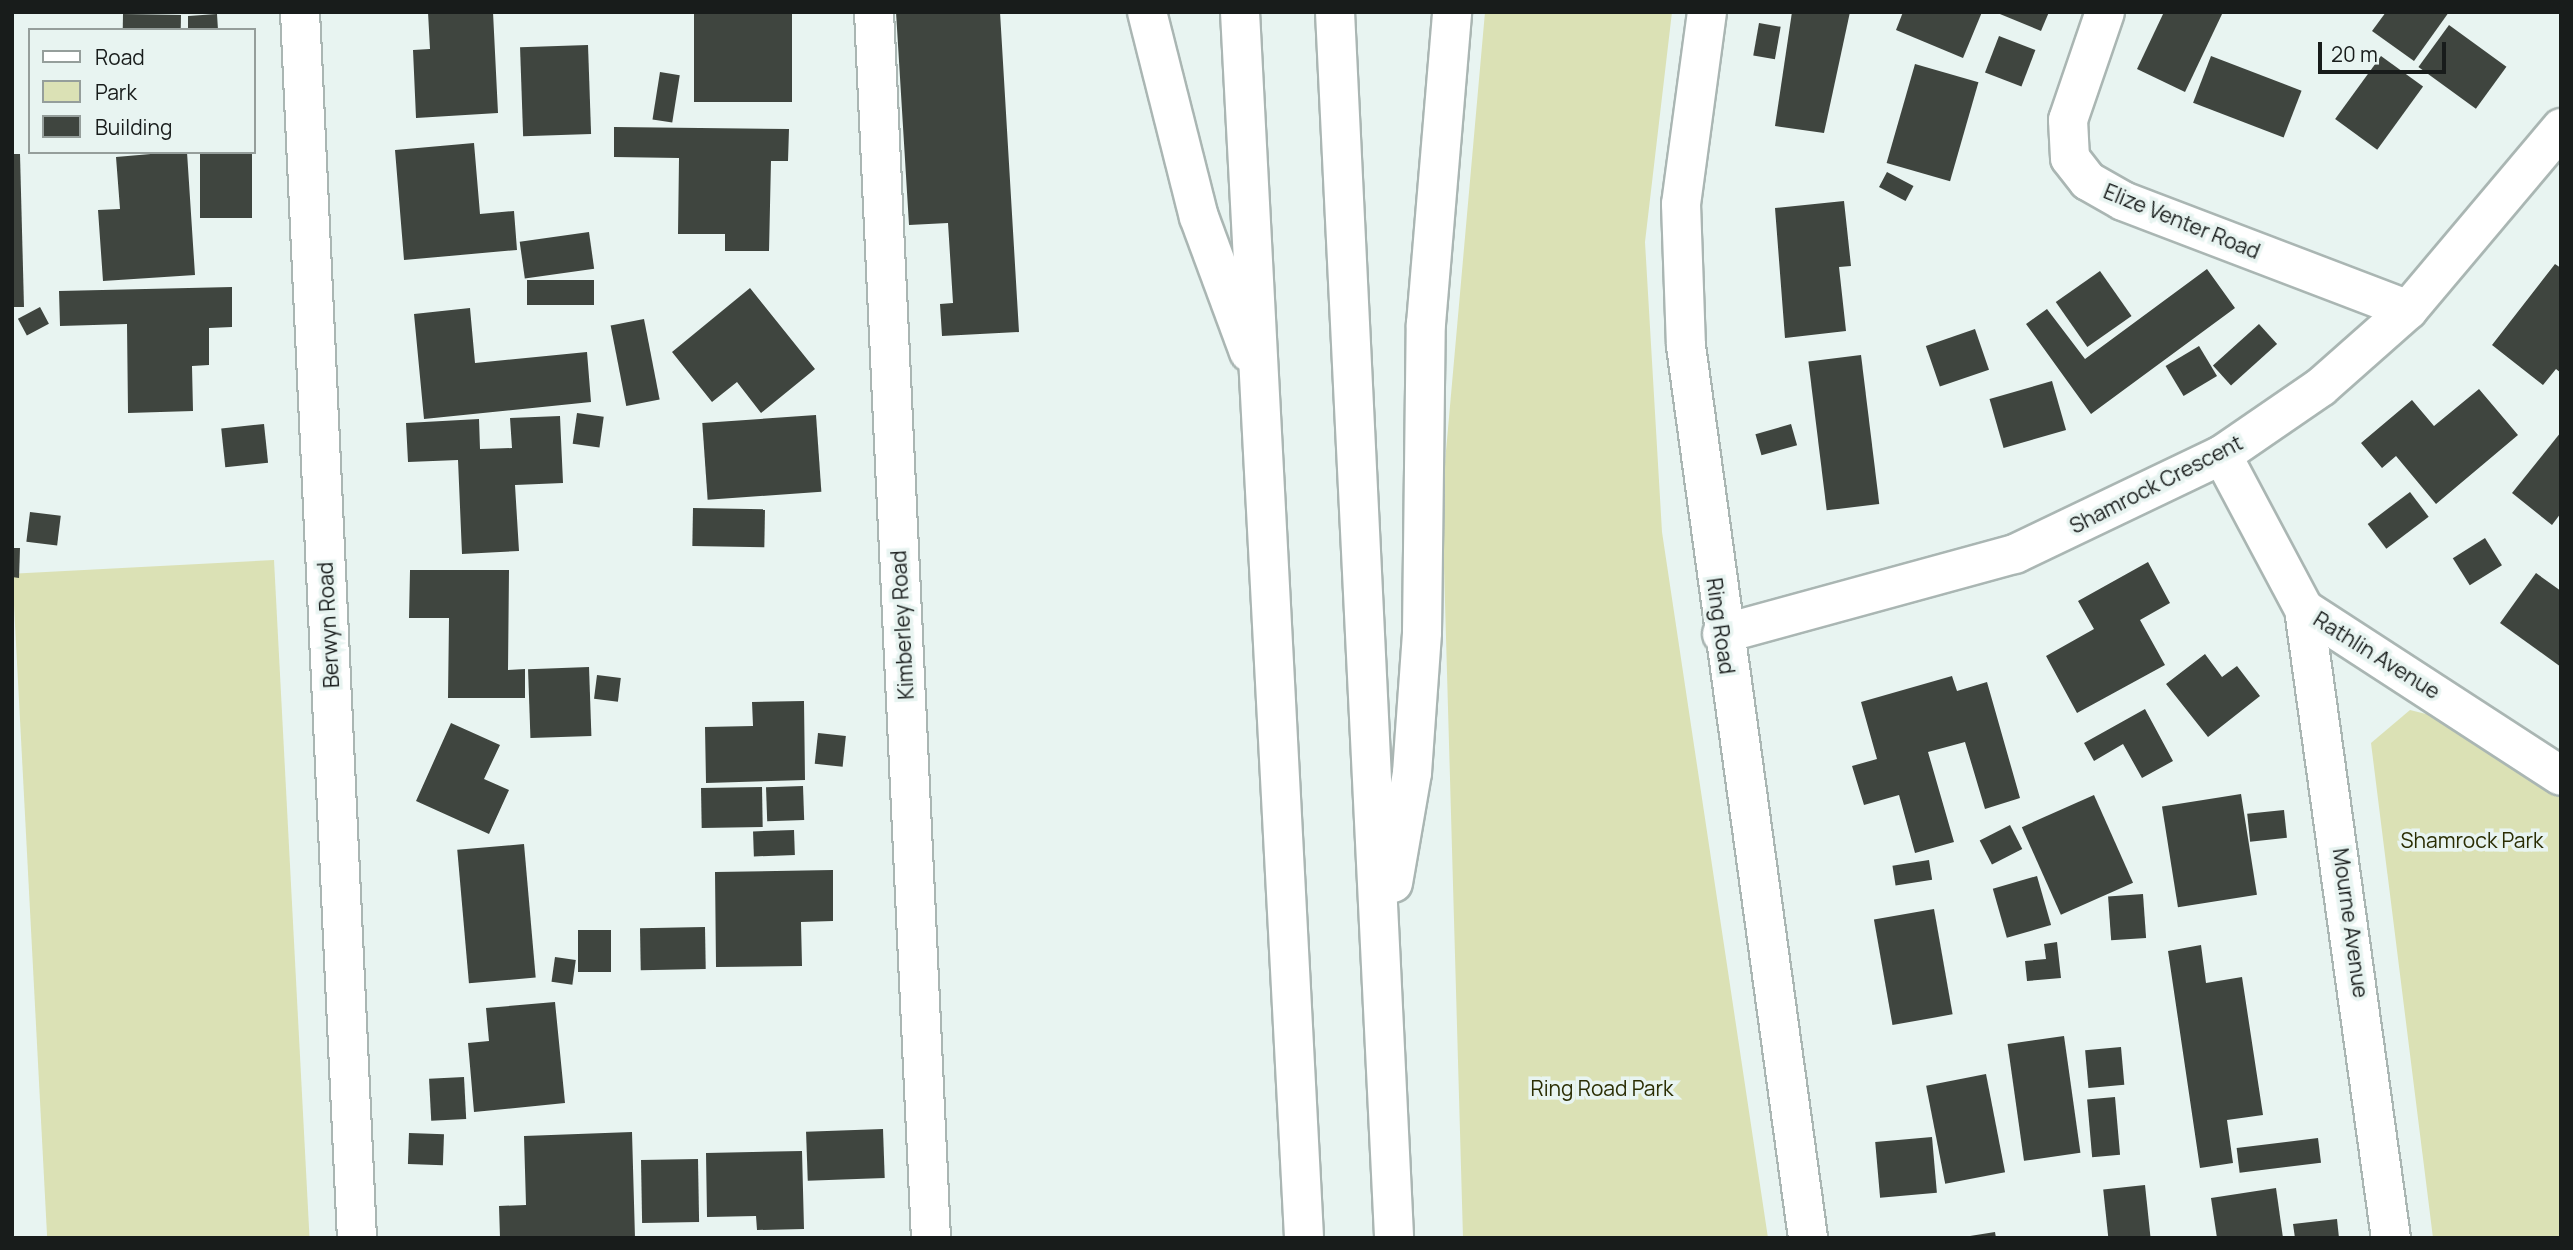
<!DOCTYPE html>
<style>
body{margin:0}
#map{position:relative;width:2573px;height:1250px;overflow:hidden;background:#e8f4f1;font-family:Manrope,sans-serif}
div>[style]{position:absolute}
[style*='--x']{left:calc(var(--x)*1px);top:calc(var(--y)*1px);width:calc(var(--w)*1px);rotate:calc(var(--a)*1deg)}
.green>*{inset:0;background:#dbe1b5;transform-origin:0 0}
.building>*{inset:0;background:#3f453f;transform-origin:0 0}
.roads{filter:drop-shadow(2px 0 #aab6b3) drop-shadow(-2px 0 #aab6b3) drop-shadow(0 2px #aab6b3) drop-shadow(0 -2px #aab6b3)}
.minor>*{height:38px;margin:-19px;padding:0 19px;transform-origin:19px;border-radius:19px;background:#fff}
.motorway>*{height:38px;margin:-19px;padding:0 19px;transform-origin:19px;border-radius:19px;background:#fff}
span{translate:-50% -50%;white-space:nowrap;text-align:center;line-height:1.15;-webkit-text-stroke:7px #e8f4f1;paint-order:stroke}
.street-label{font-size:21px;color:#181c1b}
.park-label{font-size:21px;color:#2a2d03}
.frame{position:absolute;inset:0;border:14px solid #181c1b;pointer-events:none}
.legend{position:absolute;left:28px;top:28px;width:228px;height:126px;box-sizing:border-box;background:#e8f4f1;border:2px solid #959e9b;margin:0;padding:9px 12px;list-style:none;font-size:21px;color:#181c1b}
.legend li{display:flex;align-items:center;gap:14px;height:35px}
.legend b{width:35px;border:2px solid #959e9b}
.scale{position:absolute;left:2318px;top:42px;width:128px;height:32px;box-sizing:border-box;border:4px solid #181c1b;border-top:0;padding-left:9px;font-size:21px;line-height:24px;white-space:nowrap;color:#181c1b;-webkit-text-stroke:5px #e8f4f1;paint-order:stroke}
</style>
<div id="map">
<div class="green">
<div style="clip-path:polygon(1485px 12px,1672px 12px,1645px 242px,1662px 532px,1768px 1238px,1463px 1238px,1442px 496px)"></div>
<div style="left:274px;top:560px;width:679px;height:262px;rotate:87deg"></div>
<div style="clip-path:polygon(2410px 710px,2462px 723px,2561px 793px,2561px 1238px,2433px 1238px,2371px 743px)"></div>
</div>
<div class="building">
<div style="clip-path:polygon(428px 12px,493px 12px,498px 113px,416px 118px,413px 50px,430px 49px)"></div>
<div style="left:694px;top:12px;width:98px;height:90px"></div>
<div style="clip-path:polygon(896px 12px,1000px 12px,1019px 332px,942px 336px,940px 304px,953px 303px,948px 223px,909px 225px)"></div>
<div style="clip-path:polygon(1792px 12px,1850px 12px,1824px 133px,1775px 126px)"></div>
<div style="clip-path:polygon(1903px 12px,1982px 12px,1963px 58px,1896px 30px)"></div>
<div style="clip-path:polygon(1995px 12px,2049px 12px,2041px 31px)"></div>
<div style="clip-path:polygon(2164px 12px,2223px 12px,2185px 92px,2137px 69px)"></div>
<div style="clip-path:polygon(2386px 12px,2449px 12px,2414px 61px,2372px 31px)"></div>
<div style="left:123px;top:14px;width:58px;height:16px;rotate:1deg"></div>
<div style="clip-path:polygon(217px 14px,218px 30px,188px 30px,188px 16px)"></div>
<div style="left:1759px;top:23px;width:22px;height:33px;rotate:10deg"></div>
<div style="left:2449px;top:25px;width:71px;height:52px;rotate:36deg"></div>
<div style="left:1999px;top:36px;width:39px;height:39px;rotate:21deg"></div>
<div style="left:588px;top:45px;width:89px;height:68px;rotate:88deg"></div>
<div style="left:2211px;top:56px;width:97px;height:50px;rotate:21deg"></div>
<div style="left:2381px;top:56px;width:52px;height:78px;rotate:36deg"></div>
<div style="left:1915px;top:64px;width:66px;height:103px;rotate:16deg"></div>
<div style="left:660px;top:72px;width:20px;height:48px;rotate:9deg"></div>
<div style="clip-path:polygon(614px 127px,789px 129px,788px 161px,771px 161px,769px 251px,725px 251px,725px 234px,678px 234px,679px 158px,614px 157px)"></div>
<div style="clip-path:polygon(474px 143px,480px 214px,514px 211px,517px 250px,404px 260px,395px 150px)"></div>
<div style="clip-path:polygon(174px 152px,187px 152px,195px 275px,103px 281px,98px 210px,120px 209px,116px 157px)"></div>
<div style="left:200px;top:152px;width:52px;height:66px"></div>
<div style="clip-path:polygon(12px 154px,20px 154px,24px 307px,12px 307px)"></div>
<div style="left:1887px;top:172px;width:30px;height:17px;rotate:28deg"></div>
<div style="clip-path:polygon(1844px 201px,1851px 266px,1839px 267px,1846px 331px,1785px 338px,1775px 208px)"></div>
<div style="left:589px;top:232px;width:37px;height:70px;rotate:82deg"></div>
<div style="clip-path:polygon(2555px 264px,2561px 268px,2561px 373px,2556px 369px,2543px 385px,2492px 345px)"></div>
<div style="clip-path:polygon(2207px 269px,2235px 308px,2091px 414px,2026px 324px,2047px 309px,2085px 359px)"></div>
<div style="left:2100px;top:271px;width:55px;height:54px;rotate:55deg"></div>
<div style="left:594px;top:280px;width:25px;height:67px;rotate:90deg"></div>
<div style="clip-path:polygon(232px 287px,232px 327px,209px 328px,209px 365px,192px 366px,193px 411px,128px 413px,127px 324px,60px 326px,59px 291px)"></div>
<div style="clip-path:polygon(750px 288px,815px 369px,761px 413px,737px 382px,712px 402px,672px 352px)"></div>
<div style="left:40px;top:307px;width:19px;height:25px;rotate:62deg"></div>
<div style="clip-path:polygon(470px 308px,475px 363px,587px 352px,591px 402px,424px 419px,414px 314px)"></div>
<div style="left:644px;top:319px;width:82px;height:34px;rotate:79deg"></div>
<div style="left:2259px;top:324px;width:27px;height:62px;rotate:48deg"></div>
<div style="left:1975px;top:329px;width:43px;height:52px;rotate:71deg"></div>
<div style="left:2199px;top:346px;width:35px;height:39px;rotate:59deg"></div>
<div style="left:1861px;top:355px;width:150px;height:53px;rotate:83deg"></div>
<div style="left:2052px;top:381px;width:51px;height:65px;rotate:74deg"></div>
<div style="clip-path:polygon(2479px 389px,2518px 435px,2436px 504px,2396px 456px,2382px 468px,2361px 443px,2412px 400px,2434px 426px)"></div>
<div style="left:577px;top:413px;width:27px;height:31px;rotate:8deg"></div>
<div style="left:816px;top:415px;width:77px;height:114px;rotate:86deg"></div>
<div style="clip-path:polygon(560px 416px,563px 483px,515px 485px,519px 551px,462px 554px,458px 460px,408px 462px,406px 423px,479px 419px,480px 449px,512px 448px,510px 418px)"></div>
<div style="left:264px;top:424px;width:39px;height:43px;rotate:84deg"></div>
<div style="left:1791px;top:424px;width:22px;height:37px;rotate:74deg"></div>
<div style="clip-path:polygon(2561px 432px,2561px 513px,2552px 525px,2512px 493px)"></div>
<div style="left:2410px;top:492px;width:31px;height:53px;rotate:53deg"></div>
<div style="left:693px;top:508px;width:72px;height:38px;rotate:1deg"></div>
<div style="left:30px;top:512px;width:31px;height:30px;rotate:7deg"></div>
<div style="left:2485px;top:538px;width:32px;height:38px;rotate:58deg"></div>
<div style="clip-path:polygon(12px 548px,20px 548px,19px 578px,12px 577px)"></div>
<div style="clip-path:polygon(2148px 562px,2170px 603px,2140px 620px,2165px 665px,2077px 713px,2046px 656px,2094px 629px,2078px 601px)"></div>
<div style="clip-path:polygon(410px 570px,509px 570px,508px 670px,525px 669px,525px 698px,448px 698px,449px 618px,409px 618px)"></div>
<div style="clip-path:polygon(2536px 573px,2561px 591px,2561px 667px,2500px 623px)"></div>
<div style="clip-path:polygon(2205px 654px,2222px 677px,2237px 666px,2260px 696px,2208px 737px,2166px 684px)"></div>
<div style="left:589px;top:667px;width:69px;height:61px;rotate:88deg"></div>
<div style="left:597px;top:675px;width:24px;height:24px;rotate:7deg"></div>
<div style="clip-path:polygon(1952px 676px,1957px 691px,1987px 682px,2020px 798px,1985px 809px,1965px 742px,1928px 752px,1954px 842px,1915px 853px,1899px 795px,1864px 805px,1852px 766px,1877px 759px,1861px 702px)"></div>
<div style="clip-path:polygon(804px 701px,805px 780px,706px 783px,705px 727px,753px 726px,752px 702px)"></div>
<div style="clip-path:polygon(2145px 709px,2173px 761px,2142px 778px,2123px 744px,2094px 761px,2084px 743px)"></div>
<div style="clip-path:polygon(451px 723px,500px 745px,484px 779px,509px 790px,489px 834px,416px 801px)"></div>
<div style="left:818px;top:733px;width:28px;height:31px;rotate:6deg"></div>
<div style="left:803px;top:786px;width:34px;height:37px;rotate:88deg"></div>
<div style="left:762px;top:787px;width:40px;height:61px;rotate:89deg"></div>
<div style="left:2241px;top:794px;width:102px;height:80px;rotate:81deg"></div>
<div style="left:2094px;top:795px;width:96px;height:79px;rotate:66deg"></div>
<div style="left:2284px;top:810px;width:28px;height:37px;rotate:84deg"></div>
<div style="left:2010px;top:825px;width:27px;height:34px;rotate:63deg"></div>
<div style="left:794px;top:830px;width:25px;height:41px;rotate:88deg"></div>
<div style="left:524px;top:844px;width:134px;height:67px;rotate:85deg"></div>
<div style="left:1929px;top:860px;width:20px;height:37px;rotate:81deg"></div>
<div style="clip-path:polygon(833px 870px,833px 921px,801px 922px,802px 966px,716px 967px,715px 872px)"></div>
<div style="left:2037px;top:876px;width:51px;height:46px;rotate:74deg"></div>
<div style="left:2143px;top:894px;width:44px;height:35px;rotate:86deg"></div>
<div style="left:1934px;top:909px;width:107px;height:61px;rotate:80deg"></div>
<div style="left:705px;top:927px;width:42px;height:65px;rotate:89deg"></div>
<div style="left:578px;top:930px;width:33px;height:42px"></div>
<div style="clip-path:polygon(2057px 942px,2061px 978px,2027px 981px,2025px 961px,2046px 959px,2044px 944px)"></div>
<div style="clip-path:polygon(2201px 945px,2206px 983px,2242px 977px,2263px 1115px,2227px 1120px,2233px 1163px,2200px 1168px,2168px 951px)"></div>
<div style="left:555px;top:957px;width:21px;height:25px;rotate:8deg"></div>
<div style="clip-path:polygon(555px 1002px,565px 1103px,474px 1112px,468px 1043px,489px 1041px,486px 1008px)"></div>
<div style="left:2064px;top:1036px;width:118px;height:57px;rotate:82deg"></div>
<div style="left:2121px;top:1047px;width:38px;height:36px;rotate:85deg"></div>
<div style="left:1986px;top:1074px;width:100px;height:61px;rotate:79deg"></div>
<div style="left:464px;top:1077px;width:42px;height:35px;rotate:87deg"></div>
<div style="left:2115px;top:1097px;width:58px;height:28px;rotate:85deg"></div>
<div style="left:883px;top:1129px;width:49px;height:77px;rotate:88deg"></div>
<div style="clip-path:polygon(632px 1132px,635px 1238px,500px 1238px,499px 1206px,526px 1205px,524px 1136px)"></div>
<div style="left:409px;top:1133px;width:35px;height:31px;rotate:2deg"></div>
<div style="left:1932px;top:1137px;width:56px;height:57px;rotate:85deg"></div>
<div style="left:2318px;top:1138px;width:25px;height:82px;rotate:83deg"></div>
<div style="clip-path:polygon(802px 1151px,804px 1229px,757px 1230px,756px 1216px,707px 1217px,706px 1153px)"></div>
<div style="left:698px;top:1159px;width:63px;height:57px;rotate:89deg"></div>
<div style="left:2145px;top:1185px;width:53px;height:42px;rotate:84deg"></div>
<div style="clip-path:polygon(2276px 1188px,2283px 1238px,2217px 1238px,2211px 1198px)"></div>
<div style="clip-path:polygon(2337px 1219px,2339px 1238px,2295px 1238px,2293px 1224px)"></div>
<div style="clip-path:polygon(1995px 1232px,1996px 1238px,1970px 1238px,1970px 1236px)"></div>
</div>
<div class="roads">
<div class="minor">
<div style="--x:300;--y:12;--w:1227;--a:87.34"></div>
<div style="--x:874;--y:12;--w:1227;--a:87.34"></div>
<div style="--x:1707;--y:12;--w:194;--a:97.7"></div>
<div style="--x:1681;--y:204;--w:142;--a:88"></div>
<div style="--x:1686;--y:346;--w:900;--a:82.21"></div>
<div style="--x:2105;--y:12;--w:114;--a:108.9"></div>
<div style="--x:2068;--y:120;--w:38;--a:87"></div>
<div style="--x:2070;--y:158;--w:29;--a:52"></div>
<div style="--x:2088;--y:181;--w:40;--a:29.7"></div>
<div style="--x:2123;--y:201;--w:305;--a:20.9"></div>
<div style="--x:2222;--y:455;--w:174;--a:62"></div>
<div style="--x:2304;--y:609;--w:306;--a:33"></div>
<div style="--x:2304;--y:609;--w:635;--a:82.13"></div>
<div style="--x:1722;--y:634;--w:304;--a:-15.3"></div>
<div style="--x:2015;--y:554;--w:229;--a:-25.6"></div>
<div style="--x:2222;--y:455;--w:120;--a:-34.5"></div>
<div style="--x:2321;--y:387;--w:116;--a:-41.5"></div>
<div style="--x:2408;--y:310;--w:238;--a:-49.9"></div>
</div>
<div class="motorway">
<div style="--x:1147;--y:12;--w:211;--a:75.8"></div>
<div style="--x:1199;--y:217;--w:144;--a:69.7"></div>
<div style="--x:1240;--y:12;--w:1228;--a:87.01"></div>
<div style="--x:1335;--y:12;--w:1227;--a:87.24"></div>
<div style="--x:1393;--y:883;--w:112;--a:-80.2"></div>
<div style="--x:1412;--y:773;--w:141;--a:-85.9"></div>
<div style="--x:1422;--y:632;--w:308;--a:-89.3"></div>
<div style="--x:1426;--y:324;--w:313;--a:-85.2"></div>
</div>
</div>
<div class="street-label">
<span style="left:2182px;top:221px;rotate:22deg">Elize Venter Road</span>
<span style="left:2156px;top:484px;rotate:-27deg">Shamrock Crescent</span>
<span style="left:328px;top:625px;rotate:-93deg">Berwyn Road</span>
<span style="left:902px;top:625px;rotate:-93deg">Kimberley Road</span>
<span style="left:1721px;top:626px;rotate:82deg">Ring Road</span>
<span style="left:2377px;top:655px;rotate:32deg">Rathlin Avenue</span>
<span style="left:2351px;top:923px;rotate:82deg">Mourne Avenue</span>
</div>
<div class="park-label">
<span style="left:2472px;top:840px">Shamrock Park</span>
<span style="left:1602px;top:1088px">Ring Road Park</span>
</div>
<div class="frame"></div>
<ul class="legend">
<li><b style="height:9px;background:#fff"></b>Road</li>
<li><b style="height:19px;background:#dbe1b5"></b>Park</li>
<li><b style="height:19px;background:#3f453f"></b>Building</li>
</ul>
<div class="scale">20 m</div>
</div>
